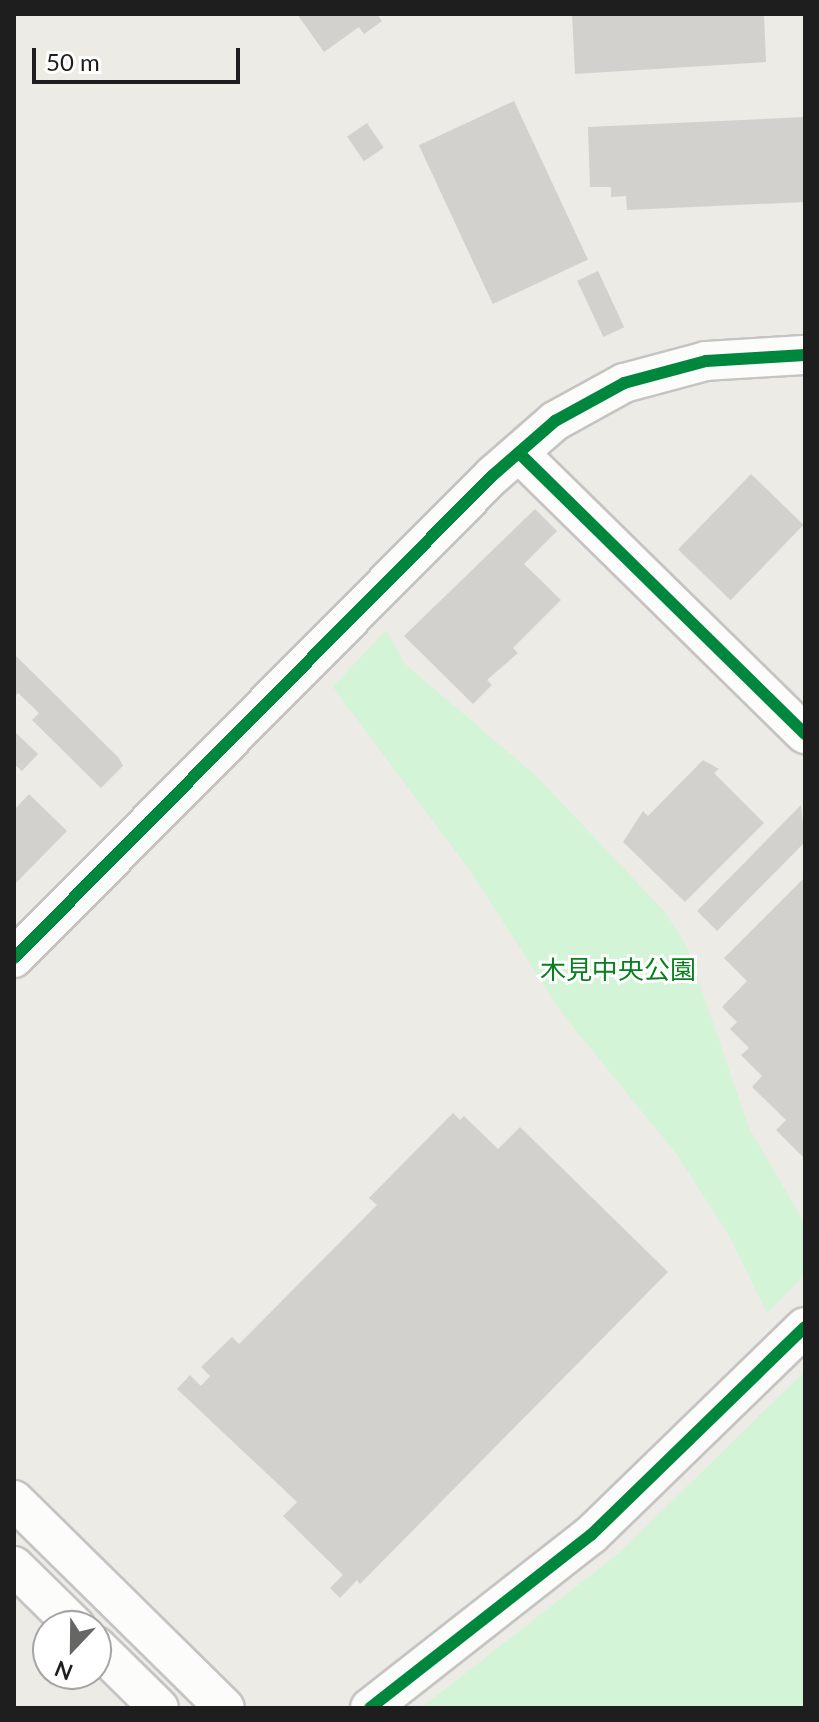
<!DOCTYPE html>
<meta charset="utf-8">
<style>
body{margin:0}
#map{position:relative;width:819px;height:1722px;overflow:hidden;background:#ecebe6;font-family:Lato,"Noto Sans JP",sans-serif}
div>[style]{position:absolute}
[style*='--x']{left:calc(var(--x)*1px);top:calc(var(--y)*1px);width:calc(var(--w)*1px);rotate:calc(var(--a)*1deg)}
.park>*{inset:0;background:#d3f4d7}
.building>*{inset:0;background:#d3d1cd;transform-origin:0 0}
.roads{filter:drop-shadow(2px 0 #c5c4c2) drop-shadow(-2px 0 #c5c4c2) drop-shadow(0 2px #c5c4c2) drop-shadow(0 -2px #c5c4c2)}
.minor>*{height:38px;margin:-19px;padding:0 19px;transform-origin:19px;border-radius:19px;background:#fcfcfb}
.cycleway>*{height:12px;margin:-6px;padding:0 6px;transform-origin:6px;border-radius:6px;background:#00873e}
span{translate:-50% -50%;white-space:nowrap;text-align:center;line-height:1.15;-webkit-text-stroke:6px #fff;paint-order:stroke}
.park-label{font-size:26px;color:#08801e}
.frame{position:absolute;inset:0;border:16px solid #1e1e1e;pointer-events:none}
.north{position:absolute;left:32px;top:1610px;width:80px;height:80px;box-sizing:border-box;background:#fff;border:2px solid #a5a5a5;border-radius:50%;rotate:202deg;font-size:22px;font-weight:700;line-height:32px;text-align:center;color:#1e1e1e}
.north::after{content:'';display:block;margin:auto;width:28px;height:36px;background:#666664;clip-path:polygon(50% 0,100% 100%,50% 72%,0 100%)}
.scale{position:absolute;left:32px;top:48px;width:208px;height:36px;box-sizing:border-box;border:4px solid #1e1e1e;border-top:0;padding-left:10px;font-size:24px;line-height:28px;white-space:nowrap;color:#1e1e1e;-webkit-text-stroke:6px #fff;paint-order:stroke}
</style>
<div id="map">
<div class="park">
<div style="clip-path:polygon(386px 630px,405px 664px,536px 776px,664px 911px,687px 947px,749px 1128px,805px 1224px,805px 1274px,767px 1313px,728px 1234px,678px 1156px,562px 1013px,471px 872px,333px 687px)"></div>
<div style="clip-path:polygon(805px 1371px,805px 1708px,421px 1708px,618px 1554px)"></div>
</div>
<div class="building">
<div style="clip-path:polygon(297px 14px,377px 14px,382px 21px,364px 34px,359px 27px,324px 52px)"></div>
<div style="clip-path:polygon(572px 14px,764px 14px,766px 62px,575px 74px)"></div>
<div style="left:514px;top:101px;width:175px;height:105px;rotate:65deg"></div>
<div style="clip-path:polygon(805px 117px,805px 202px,627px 210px,626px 196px,611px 197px,611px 187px,590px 187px,588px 127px)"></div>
<div style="left:367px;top:123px;width:30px;height:24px;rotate:56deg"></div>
<div style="left:598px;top:271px;width:62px;height:23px;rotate:65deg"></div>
<div style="left:751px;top:474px;width:73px;height:105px;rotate:44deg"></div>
<div style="clip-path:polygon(535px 509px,557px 531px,524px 564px,561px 600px,513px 648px,518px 653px,487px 680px,492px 685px,473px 704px,404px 636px)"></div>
<div style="clip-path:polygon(14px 654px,119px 758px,123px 766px,101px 788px,32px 720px,39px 713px,18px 693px,14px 697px)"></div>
<div style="clip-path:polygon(14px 731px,38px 754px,22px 771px,14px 764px)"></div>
<div style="clip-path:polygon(703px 760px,719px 769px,714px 773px,764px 823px,685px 902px,623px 842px,643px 811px,648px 816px)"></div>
<div style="clip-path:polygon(29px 794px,67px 831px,14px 885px,14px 810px)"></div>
<div style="clip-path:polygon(801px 805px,805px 842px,717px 931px,697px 911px)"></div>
<div style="clip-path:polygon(805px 877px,805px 1159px,776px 1130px,786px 1120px,752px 1087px,762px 1076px,741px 1055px,749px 1048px,730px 1029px,737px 1022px,722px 1007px,747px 981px,724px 958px)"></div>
<div style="clip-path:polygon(453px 1113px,460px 1120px,464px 1116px,498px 1149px,520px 1127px,668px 1272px,360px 1584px,357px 1580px,340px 1598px,330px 1588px,343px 1575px,283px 1516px,297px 1502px,177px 1389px,190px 1375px,201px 1386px,210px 1376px,201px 1367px,232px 1337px,239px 1344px,377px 1205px,369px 1198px)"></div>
</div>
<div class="roads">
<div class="minor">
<div style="--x:519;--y:453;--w:401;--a:44.5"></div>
<div style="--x:14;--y:958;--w:679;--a:-45.24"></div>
<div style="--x:492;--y:476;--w:84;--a:-41.1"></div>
<div style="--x:555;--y:421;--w:79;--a:-28.8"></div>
<div style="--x:624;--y:383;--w:85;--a:-15"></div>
<div style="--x:706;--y:361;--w:99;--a:-3.5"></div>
<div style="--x:14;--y:1500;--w:296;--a:44.6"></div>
<div style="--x:14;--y:1566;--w:86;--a:44.5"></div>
<div style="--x:96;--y:1646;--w:88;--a:44.5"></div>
<div style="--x:370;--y:1708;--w:281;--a:-38.1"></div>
<div style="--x:591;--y:1535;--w:298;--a:-44.2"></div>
</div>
</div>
<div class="cycleway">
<div style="--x:519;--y:453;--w:401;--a:44.5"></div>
<div style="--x:14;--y:958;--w:679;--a:-45.24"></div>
<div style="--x:492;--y:476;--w:84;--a:-41.1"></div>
<div style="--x:555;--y:421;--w:79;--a:-28.8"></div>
<div style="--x:624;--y:383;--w:85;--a:-15"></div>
<div style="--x:706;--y:361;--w:99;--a:-3.5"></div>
<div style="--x:370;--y:1708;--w:281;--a:-38.1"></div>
<div style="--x:591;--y:1535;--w:298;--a:-44.2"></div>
</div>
<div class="park-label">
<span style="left:618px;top:970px">木見中央公園</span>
</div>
<div class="frame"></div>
<div class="north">N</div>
<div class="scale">50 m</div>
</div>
